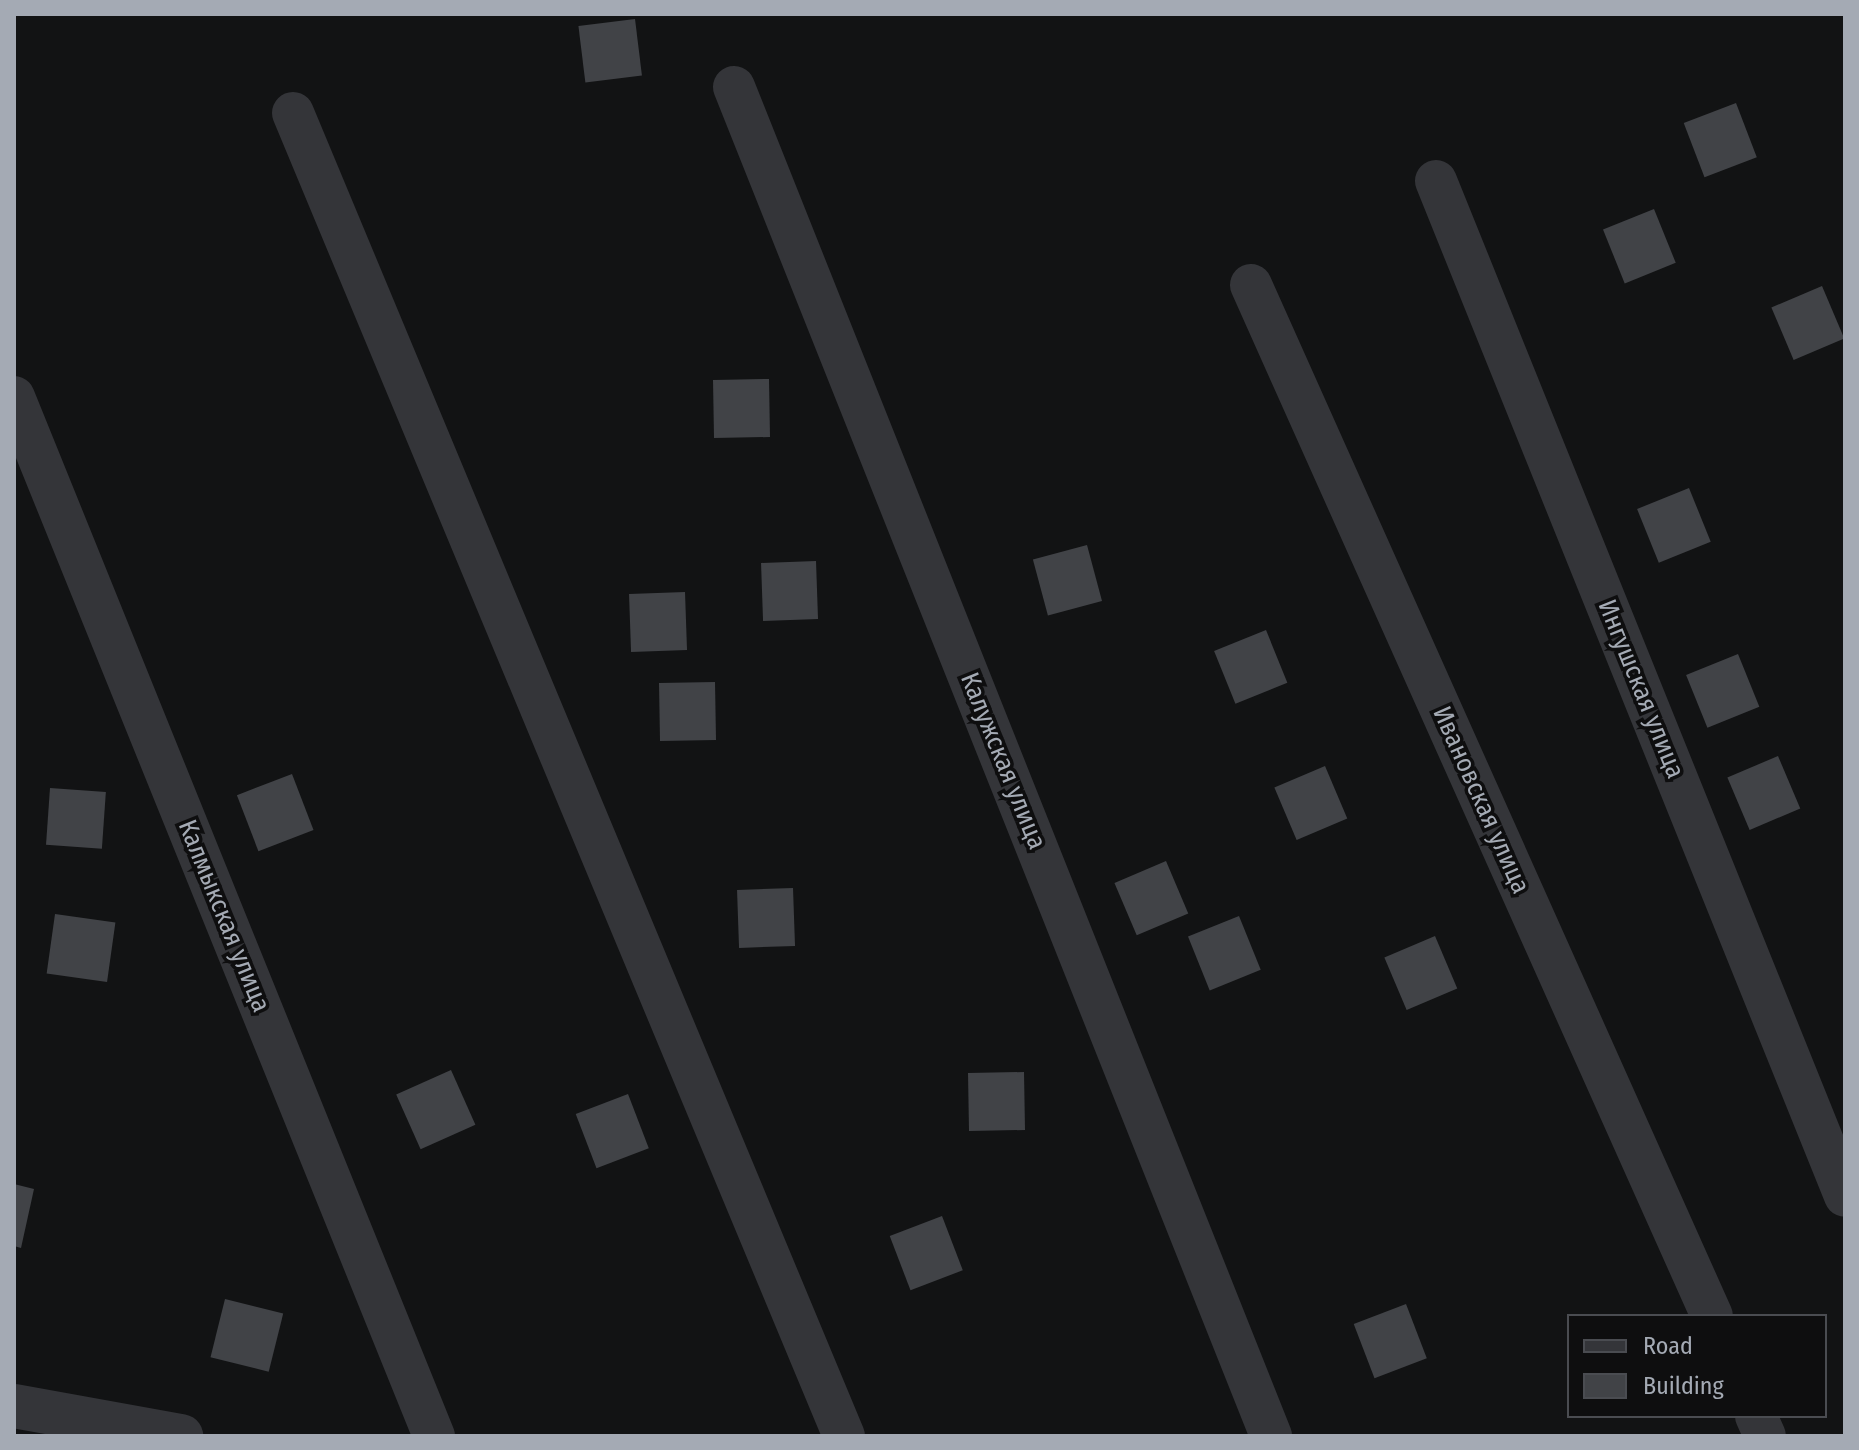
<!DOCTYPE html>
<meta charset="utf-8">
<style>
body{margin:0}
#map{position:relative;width:1859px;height:1450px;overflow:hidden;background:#121314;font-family:"Fira Sans Condensed",sans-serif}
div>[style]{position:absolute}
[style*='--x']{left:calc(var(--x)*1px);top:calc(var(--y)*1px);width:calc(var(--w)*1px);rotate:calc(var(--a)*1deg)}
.building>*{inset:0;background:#414347;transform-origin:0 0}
.minor>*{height:42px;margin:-21px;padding:0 21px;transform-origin:21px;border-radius:21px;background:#343539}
.tertiary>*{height:44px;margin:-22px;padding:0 22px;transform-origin:22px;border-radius:22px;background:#343539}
span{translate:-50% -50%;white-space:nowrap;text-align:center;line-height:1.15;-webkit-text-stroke:7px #0e0e0f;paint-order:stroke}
.street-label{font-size:26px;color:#a4aab4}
.frame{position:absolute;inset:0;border:16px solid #a4aab4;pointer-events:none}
.legend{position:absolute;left:1567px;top:1314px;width:260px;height:104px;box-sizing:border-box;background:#0e0e0f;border:2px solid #4a4c51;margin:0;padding:10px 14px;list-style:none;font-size:24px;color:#a4aab4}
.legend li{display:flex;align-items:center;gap:16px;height:40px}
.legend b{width:40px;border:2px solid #4a4c51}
</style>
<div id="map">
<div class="building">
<div style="left:635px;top:19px;width:57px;height:57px;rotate:83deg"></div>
<div style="left:1736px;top:103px;width:58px;height:56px;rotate:69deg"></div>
<div style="left:1654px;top:209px;width:58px;height:55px;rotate:68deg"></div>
<div style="left:1822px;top:286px;width:57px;height:55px;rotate:67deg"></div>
<div style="left:769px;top:379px;width:58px;height:56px;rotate:89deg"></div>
<div style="left:1689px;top:488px;width:58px;height:56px;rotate:68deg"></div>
<div style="left:1087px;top:545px;width:58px;height:56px;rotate:75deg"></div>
<div style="left:816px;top:561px;width:58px;height:55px;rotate:88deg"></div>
<div style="left:685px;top:592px;width:58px;height:56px;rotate:88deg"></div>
<div style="left:1266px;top:630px;width:57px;height:56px;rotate:68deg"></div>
<div style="left:1738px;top:654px;width:57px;height:56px;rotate:68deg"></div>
<div style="left:715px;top:682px;width:58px;height:56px;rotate:89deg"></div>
<div style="left:1778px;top:756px;width:57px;height:55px;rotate:67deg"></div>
<div style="left:1325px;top:766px;width:57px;height:55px;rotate:67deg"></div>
<div style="left:292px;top:774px;width:60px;height:59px;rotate:69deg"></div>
<div style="left:50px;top:788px;width:56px;height:57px;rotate:4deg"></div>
<div style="left:1166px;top:861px;width:57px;height:56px;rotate:67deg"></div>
<div style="left:793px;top:888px;width:58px;height:56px;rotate:88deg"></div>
<div style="left:55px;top:914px;width:61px;height:60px;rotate:8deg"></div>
<div style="left:1239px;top:916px;width:58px;height:55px;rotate:68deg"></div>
<div style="left:1435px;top:936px;width:57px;height:55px;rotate:67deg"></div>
<div style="left:451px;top:1070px;width:60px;height:60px;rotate:66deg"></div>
<div style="left:1024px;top:1072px;width:58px;height:56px;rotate:89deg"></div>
<div style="left:628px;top:1094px;width:58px;height:56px;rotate:69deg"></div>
<div style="clip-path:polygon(14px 1184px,34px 1189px,21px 1248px,14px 1246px)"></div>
<div style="left:942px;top:1216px;width:58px;height:56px;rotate:69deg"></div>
<div style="left:225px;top:1299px;width:60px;height:60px;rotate:14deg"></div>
<div style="left:1406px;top:1304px;width:58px;height:56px;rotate:69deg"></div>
</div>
<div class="minor">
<div style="--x:734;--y:87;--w:1452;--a:68.29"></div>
<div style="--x:293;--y:113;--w:1433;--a:67.39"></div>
<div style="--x:1436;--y:181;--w:1094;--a:68.05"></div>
<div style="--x:1251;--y:285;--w:1129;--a:65.91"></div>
<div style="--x:14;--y:397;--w:1121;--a:67.99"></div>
<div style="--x:1756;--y:1416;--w:22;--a:66"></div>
</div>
<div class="tertiary">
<div style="--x:14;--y:1406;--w:170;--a:10.2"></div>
</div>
<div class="street-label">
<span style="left:1641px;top:689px;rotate:68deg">Ингушская улица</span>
<span style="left:1003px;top:761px;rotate:68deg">Калужская улица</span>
<span style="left:1481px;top:800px;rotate:66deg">Ивановская улица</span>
<span style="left:224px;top:916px;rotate:68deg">Калмыкская улица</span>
</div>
<div class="frame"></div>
<ul class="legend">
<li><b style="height:10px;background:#343539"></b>Road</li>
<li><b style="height:22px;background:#414347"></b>Building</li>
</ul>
</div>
